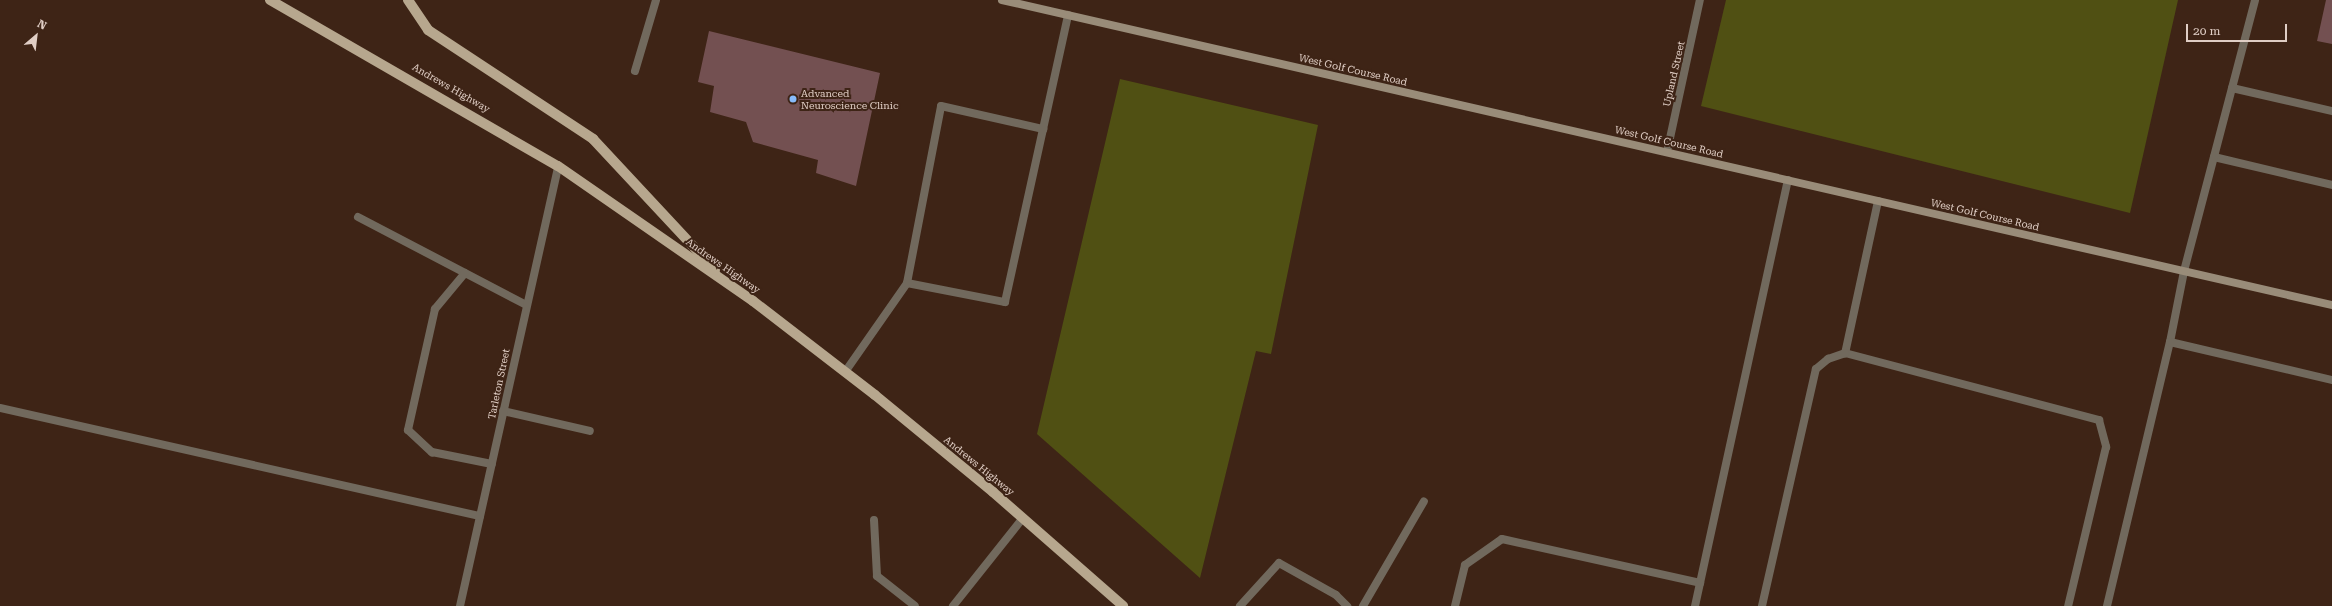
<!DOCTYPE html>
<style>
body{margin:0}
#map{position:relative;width:2332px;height:606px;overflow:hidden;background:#3e2416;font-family:"Roboto Serif",serif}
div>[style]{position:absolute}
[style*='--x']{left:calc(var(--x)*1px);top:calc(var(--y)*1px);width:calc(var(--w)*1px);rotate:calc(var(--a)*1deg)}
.green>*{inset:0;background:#505013}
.building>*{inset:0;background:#735051}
.lane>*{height:8px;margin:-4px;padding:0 4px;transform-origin:4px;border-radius:4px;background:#71695d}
.street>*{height:8px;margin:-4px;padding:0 4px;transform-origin:4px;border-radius:4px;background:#71695d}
.secondary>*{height:8px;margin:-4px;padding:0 4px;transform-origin:4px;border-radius:4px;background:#998c79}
.primary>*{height:10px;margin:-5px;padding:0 5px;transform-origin:5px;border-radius:5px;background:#b7a78e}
.dots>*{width:11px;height:11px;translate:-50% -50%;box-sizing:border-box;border:2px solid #3e2416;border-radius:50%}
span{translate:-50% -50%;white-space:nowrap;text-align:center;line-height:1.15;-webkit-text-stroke:4px #3e2416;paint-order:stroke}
.street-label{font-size:10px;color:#e0cec5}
.poi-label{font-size:10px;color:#e0cec5}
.left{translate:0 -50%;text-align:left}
.north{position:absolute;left:16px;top:16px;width:40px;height:40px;-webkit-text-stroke:3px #3e2416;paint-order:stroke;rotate:28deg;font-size:11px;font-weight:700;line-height:16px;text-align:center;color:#e0cec5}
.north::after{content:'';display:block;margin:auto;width:14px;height:18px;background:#e0cec5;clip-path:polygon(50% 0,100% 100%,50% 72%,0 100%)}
.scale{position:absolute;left:2186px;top:24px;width:101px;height:18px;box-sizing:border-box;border:2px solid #e0cec5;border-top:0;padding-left:5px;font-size:12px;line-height:14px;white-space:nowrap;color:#e0cec5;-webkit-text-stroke:3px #3e2416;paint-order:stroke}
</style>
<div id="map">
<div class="green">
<div style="clip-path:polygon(1726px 0,2178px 0,2130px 213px,1701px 106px)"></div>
<div style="clip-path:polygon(1120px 79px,1318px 125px,1271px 354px,1256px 351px,1200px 578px,1037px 434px)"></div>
</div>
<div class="building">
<div style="clip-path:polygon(2326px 0,2332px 0,2332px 44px,2317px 41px)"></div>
<div style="clip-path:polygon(709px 31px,880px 73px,856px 186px,816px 173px,818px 160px,753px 142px,746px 122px,710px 112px,714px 86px,698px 82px)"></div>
</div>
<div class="lane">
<div style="--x:635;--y:71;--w:74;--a:-73.5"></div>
<div style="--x:2232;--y:88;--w:103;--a:13"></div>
<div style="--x:2214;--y:157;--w:121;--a:13.3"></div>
<div style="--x:1878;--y:201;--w:156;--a:102.2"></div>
<div style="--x:1845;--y:353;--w:263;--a:14.8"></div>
<div style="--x:2099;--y:420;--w:28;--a:75"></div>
<div style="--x:2106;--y:447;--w:163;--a:103.4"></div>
<div style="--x:358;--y:217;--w:190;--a:27.6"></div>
<div style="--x:465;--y:273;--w:47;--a:129.8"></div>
<div style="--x:435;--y:309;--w:124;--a:102.6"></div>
<div style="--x:408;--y:430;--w:33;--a:43"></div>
<div style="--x:432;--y:452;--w:61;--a:11.3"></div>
<div style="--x:907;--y:283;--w:180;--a:-79.1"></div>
<div style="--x:941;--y:106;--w:105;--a:12.7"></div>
<div style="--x:2170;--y:342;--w:72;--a:-78.8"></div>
<div style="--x:2184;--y:271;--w:280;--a:-75.3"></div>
<div style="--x:845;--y:372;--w:108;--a:-55.1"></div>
<div style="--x:907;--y:283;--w:100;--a:11"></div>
<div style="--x:1005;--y:302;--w:294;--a:-77.6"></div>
<div style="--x:0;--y:408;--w:492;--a:12.7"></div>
<div style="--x:503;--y:411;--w:89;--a:12.9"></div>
<div style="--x:874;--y:520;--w:56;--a:86.9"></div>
<div style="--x:877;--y:576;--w:48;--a:38.3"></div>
<div style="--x:953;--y:606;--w:112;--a:-51.5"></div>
<div style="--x:1240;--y:606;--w:58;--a:-47.8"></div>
<div style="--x:1279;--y:563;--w:65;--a:29.3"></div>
<div style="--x:1336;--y:595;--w:16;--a:45"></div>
<div style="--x:1363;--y:606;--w:121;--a:-59.8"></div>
<div style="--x:1455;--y:606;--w:42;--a:-76.3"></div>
<div style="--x:1465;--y:565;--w:45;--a:-35.1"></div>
<div style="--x:1502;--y:539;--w:203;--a:12.5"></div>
<div style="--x:1695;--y:606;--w:436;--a:-77.7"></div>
<div style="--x:1762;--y:606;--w:243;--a:-77.2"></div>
<div style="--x:1816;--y:369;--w:16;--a:-40"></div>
<div style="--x:1828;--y:359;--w:18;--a:-19"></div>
<div style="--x:2107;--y:606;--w:271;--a:-76.6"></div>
<div style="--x:2170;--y:342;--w:166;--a:13.2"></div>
</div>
<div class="street">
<div style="--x:1667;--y:152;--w:156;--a:-77.8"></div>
<div style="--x:460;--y:606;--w:451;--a:-77.4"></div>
</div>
<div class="secondary">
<div style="--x:1002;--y:0;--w:1365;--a:12.92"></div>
</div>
<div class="primary">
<div style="--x:270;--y:0;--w:332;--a:30"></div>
<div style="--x:558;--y:166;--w:237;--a:34.7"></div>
<div style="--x:753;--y:301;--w:154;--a:37.6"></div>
<div style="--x:875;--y:395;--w:153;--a:39.4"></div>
<div style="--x:993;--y:492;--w:173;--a:41.2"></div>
<div style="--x:408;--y:0;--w:36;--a:56"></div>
<div style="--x:428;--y:30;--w:198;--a:33.4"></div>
<div style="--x:593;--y:139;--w:179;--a:47"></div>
</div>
<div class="dots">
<div style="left:793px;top:99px;background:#87bbfb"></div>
</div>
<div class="street-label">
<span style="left:1353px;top:70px;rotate:13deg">West Golf Course Road</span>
<span style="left:1674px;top:74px;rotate:-77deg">Upland Street</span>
<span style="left:451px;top:88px;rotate:30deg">Andrews Highway</span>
<span style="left:1669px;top:142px;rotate:13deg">West Golf Course Road</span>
<span style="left:1985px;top:215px;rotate:13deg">West Golf Course Road</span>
<span style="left:723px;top:266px;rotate:35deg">Andrews Highway</span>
<span style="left:499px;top:384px;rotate:-78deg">Tarleton Street</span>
<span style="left:979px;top:466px;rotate:39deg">Andrews Highway</span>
</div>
<div class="poi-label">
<span class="left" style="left:801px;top:99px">Advanced<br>Neuroscience Clinic</span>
</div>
<div class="north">N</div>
<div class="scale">20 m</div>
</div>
